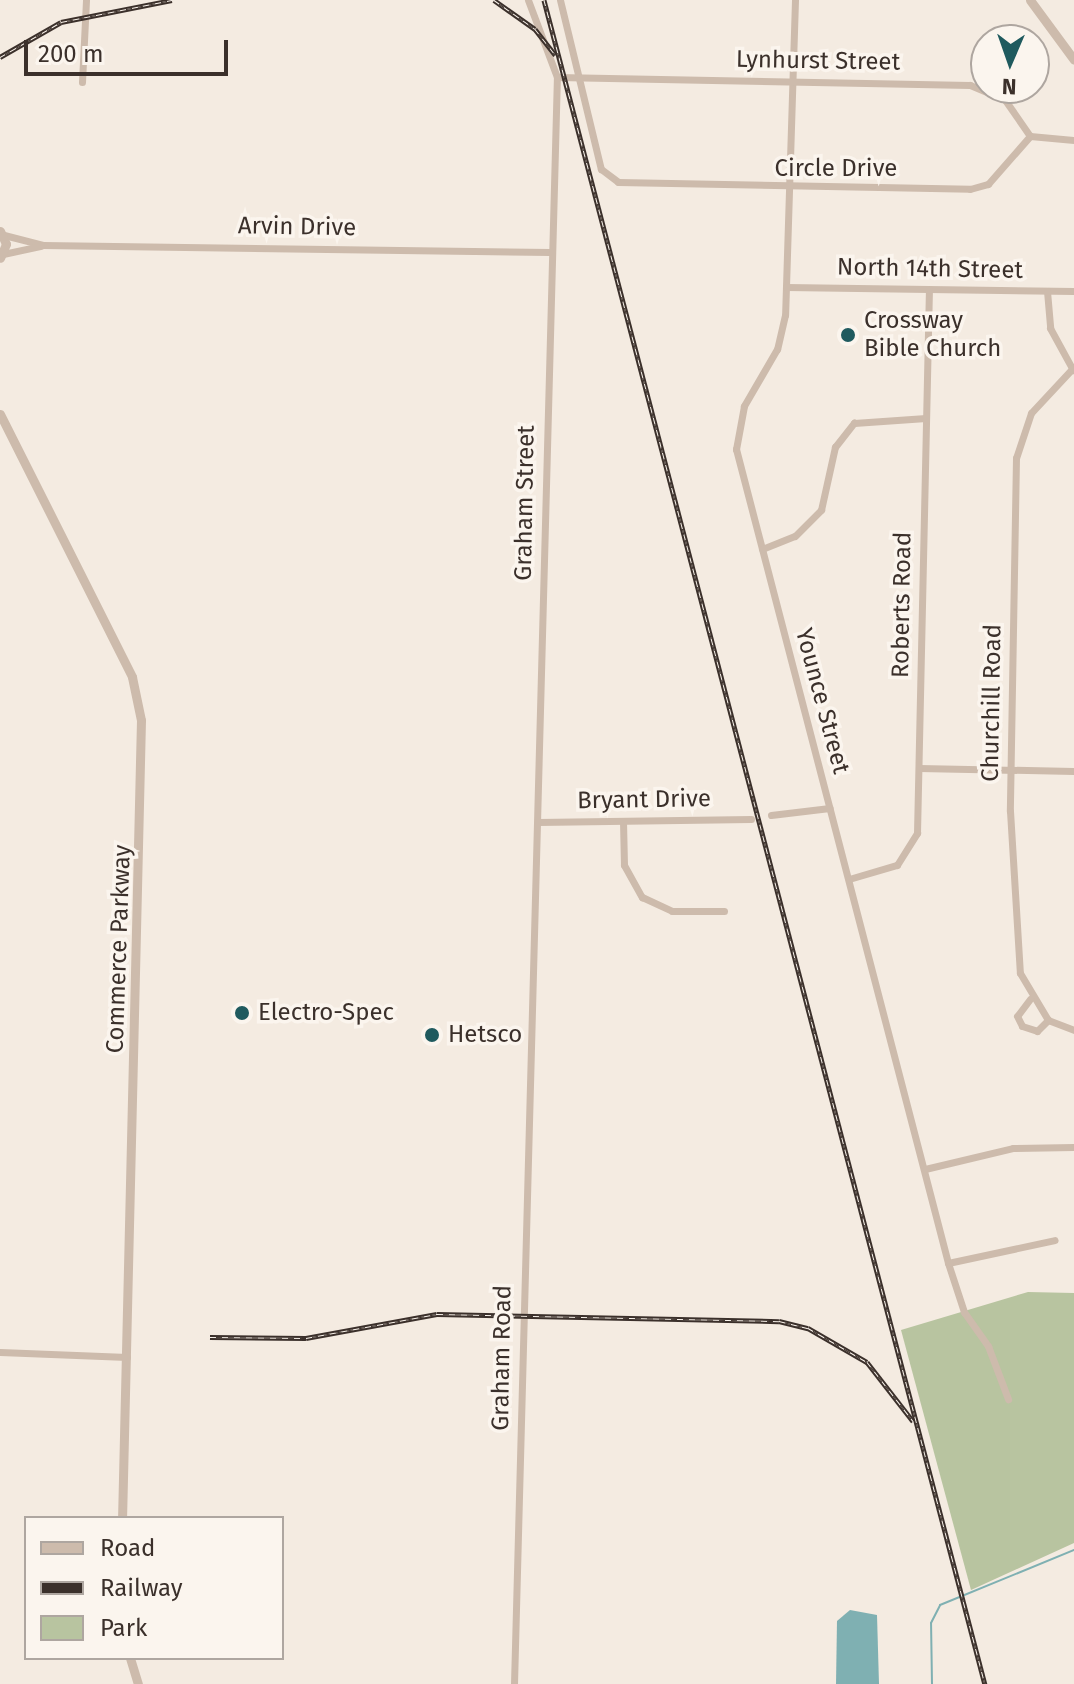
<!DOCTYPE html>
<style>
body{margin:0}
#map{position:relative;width:1074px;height:1684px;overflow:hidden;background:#f4ebe1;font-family:"Fira Sans",sans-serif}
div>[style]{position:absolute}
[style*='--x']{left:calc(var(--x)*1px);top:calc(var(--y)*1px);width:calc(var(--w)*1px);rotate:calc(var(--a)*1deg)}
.green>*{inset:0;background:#b8c4a0}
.water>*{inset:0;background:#7fb0b2}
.stream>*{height:2px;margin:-1px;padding:0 1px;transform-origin:1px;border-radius:1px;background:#7fb0b2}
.minor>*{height:7px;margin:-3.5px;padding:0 3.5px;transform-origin:3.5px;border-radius:3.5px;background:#cdbbac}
.tertiary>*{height:9px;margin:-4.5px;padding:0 4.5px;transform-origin:4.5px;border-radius:4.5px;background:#cdbbac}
.rail>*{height:5px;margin-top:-2.5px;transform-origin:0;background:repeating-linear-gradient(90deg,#fbf5ee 0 6px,#3b302b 0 12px);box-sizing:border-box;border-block:2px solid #3b302b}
.dots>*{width:22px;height:22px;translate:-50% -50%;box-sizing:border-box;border:4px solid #fbf5ee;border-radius:50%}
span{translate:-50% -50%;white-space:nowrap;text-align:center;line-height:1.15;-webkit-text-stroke:7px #fbf5ee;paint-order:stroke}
.street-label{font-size:24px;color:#3b302b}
.poi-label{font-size:24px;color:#3b302b}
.left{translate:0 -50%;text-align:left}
.legend{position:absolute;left:24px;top:1516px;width:260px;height:144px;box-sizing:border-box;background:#fbf5ee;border:2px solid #aea6a0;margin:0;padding:10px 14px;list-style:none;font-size:24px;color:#3b302b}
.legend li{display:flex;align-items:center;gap:16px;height:40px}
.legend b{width:40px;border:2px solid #aea6a0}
.north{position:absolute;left:970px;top:24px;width:80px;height:80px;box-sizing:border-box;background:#fbf5ee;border:2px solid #aea6a0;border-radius:50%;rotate:182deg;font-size:22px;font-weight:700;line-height:32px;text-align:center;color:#3b302b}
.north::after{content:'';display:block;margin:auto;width:28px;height:36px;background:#1f5a5e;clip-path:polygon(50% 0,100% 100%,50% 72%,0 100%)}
.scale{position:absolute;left:24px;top:40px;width:204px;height:36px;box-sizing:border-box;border:4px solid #3b302b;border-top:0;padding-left:10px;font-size:24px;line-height:28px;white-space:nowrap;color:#3b302b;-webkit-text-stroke:6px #fbf5ee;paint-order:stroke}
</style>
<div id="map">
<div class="green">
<div style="clip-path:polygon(1028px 1292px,1074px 1293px,1074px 1543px,971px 1590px,901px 1330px)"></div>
</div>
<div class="water">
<div style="clip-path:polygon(850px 1610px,877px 1615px,879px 1684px,836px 1684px,837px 1621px)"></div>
</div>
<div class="stream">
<div style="--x:932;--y:1684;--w:61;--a:-90.9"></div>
<div style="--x:931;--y:1623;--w:20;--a:-63"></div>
<div style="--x:940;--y:1605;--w:145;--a:-22.3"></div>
</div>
<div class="minor">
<div style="--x:528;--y:0;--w:82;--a:69.4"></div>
<div style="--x:560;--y:0;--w:174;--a:76.4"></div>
<div style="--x:601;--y:169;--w:21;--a:37"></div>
<div style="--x:618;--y:182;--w:352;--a:1.1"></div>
<div style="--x:970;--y:189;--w:19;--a:-16"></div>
<div style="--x:988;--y:184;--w:64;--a:-48.8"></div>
<div style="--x:795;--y:0;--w:315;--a:91.8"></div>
<div style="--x:785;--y:315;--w:35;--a:103"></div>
<div style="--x:777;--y:349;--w:66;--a:120.1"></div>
<div style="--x:744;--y:406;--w:44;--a:100.5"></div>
<div style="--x:736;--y:449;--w:841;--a:75.4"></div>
<div style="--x:948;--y:1263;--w:52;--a:71.9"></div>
<div style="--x:964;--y:1312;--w:42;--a:54.8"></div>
<div style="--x:988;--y:1346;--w:57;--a:69.3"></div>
<div style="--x:82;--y:82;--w:82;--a:-87.2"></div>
<div style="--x:1030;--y:136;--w:44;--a:5.2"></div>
<div style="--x:4;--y:235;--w:40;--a:14.4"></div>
<div style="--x:43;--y:245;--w:507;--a:0.79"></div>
<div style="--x:3;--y:254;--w:39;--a:-12"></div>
<div style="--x:786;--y:287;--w:288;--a:0.8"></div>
<div style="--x:1047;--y:291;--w:37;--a:85"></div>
<div style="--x:1050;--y:328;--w:48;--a:61.3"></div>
<div style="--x:1072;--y:369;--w:60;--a:133"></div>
<div style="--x:1031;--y:413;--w:47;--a:108.4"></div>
<div style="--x:1016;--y:458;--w:353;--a:91"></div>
<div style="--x:1010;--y:811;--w:162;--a:86.5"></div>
<div style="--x:1020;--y:973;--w:55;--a:59.2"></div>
<div style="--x:1048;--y:1020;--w:28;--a:21"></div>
<div style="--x:762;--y:549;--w:35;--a:-22"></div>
<div style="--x:795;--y:536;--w:37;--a:-45"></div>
<div style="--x:821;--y:510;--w:65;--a:-77.5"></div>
<div style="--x:835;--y:447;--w:31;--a:-52"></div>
<div style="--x:854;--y:423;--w:72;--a:-4"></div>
<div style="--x:919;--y:768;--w:155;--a:1.1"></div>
<div style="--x:771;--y:815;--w:59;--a:-6.8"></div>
<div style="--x:623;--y:821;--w:44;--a:88.7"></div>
<div style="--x:624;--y:865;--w:37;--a:61"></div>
<div style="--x:642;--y:897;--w:33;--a:25"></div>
<div style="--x:672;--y:911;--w:52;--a:0"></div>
<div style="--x:538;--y:822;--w:213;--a:-0.8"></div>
<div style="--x:849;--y:879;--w:50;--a:-16.3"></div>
<div style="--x:897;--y:865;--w:38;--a:-58"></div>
<div style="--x:917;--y:833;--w:544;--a:-88.74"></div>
<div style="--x:1030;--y:999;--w:21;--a:127"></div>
<div style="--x:1017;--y:1016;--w:11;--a:63"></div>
<div style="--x:1022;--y:1026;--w:16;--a:18"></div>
<div style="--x:1037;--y:1031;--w:16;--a:-45"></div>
<div style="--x:925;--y:1169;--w:90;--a:-13.4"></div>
<div style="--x:1013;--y:1148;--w:61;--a:-0.9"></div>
<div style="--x:948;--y:1263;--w:109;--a:-12.1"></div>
<div style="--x:0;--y:1352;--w:127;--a:2.3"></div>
<div style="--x:514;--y:1684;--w:1608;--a:-88.47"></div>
<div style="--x:557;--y:77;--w:413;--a:1.1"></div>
<div style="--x:970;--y:85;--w:38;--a:23"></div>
<div style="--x:1005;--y:100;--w:44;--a:55.2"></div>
</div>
<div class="tertiary">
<div style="--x:1030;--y:0;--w:74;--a:53.7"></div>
<div style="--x:0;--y:231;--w:14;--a:65"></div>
<div style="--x:6;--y:244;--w:15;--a:113"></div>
<div style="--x:0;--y:414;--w:294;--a:63.3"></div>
<div style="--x:132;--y:677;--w:44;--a:78.2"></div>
<div style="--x:141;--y:720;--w:798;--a:91.36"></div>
<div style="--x:130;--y:1658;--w:27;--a:73"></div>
</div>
<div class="rail">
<div style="--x:494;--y:0;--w:50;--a:35.3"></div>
<div style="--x:535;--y:29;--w:33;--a:52"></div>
<div style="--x:544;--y:0;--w:1741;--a:75.33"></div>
<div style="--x:0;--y:57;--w:70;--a:-29.8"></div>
<div style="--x:61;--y:22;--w:113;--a:-11.2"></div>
<div style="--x:210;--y:1337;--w:96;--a:0.6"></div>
<div style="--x:306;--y:1338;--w:133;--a:-10.4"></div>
<div style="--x:437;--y:1314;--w:342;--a:1.2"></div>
<div style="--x:779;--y:1321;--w:30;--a:14"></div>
<div style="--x:808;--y:1328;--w:68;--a:30"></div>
<div style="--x:867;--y:1362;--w:75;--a:52.1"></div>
</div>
<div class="dots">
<div style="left:848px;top:335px;background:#1f5a5e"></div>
<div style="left:242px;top:1013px;background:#1f5a5e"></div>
<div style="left:432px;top:1035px;background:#1f5a5e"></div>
</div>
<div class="street-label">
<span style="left:818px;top:61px;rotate:1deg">Lynhurst Street</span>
<span style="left:836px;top:169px">Circle Drive</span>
<span style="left:297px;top:227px;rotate:1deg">Arvin Drive</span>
<span style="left:930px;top:269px;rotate:1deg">North 14th Street</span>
<span style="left:525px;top:503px;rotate:-89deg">Graham Street</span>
<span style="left:902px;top:605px;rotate:-89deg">Roberts Road</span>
<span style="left:822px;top:701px;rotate:75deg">Younce Street</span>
<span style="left:992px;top:703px;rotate:-89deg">Churchill Road</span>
<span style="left:644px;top:800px;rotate:-1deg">Bryant Drive</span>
<span style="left:119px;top:949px;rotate:-88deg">Commerce Parkway</span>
<span style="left:502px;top:1358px;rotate:-89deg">Graham Road</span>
</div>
<div class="poi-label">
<span class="left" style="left:864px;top:335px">Crossway<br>Bible Church</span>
<span class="left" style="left:258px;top:1013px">Electro-Spec</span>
<span class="left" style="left:448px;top:1035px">Hetsco</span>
</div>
<ul class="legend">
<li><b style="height:10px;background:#cdbbac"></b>Road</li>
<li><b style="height:10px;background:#3b302b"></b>Railway</li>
<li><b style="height:22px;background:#b8c4a0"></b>Park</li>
</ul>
<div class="north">N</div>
<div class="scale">200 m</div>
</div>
